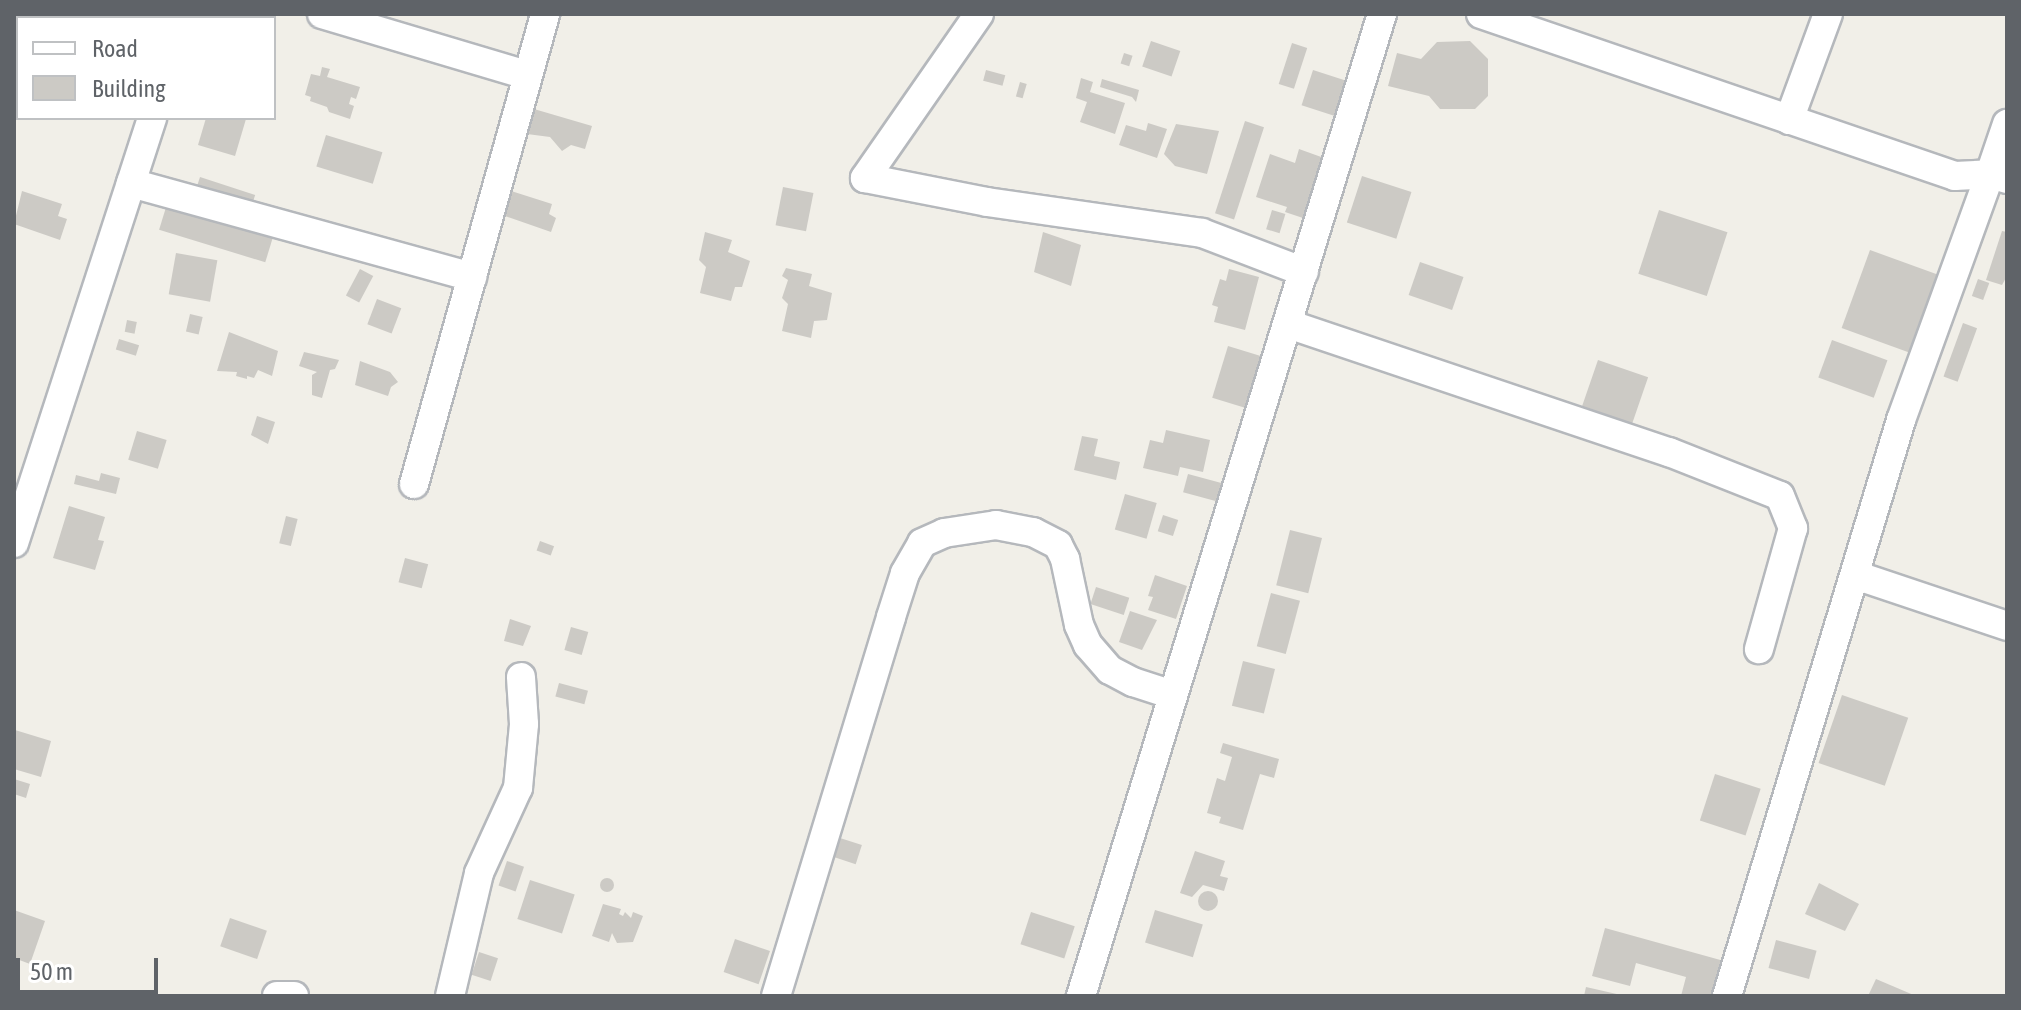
<!DOCTYPE html>
<style>
body{margin:0}
#map{position:relative;width:2021px;height:1010px;overflow:hidden;background:#f1efe8;font-family:"Asap Condensed",sans-serif}
div>[style]{position:absolute}
[style*='--x']{left:calc(var(--x)*1px);top:calc(var(--y)*1px);width:calc(var(--w)*1px);rotate:calc(var(--a)*1deg)}
.building>*{inset:0;background:#cccac5;transform-origin:0 0}
.round{border-radius:50%}
.roads{filter:drop-shadow(2px 0 #b5b8bc) drop-shadow(-2px 0 #b5b8bc) drop-shadow(0 2px #b5b8bc) drop-shadow(0 -2px #b5b8bc)}
.minor>*{height:28px;margin:-14px;padding:0 14px;transform-origin:14px;border-radius:14px;background:#fff}
span{translate:-50% -50%;white-space:nowrap;text-align:center;line-height:1.15;-webkit-text-stroke:6px #fff;paint-order:stroke}
.frame{position:absolute;inset:0;border:16px solid #5f6368;pointer-events:none}
.legend{position:absolute;left:16px;top:16px;width:260px;height:104px;box-sizing:border-box;background:#fff;border:2px solid #bfc1c3;margin:0;padding:10px 14px;list-style:none;font-size:24px;color:#5f6368}
.legend li{display:flex;align-items:center;gap:16px;height:40px}
.legend b{width:40px;border:2px solid #bfc1c3}
.scale{position:absolute;left:16px;top:958px;width:142px;height:36px;box-sizing:border-box;border:4px solid #5f6368;border-top:0;padding-left:10px;font-size:24px;line-height:28px;white-space:nowrap;color:#5f6368;-webkit-text-stroke:6px #fff;paint-order:stroke}
</style>
<div id="map">
<div class="building">
<div style="left:1151px;top:41px;width:31px;height:27px;rotate:19deg"></div>
<div style="clip-path:polygon(1470px 41px,1488px 59px,1488px 96px,1475px 109px,1440px 109px,1429px 96px,1388px 86px,1397px 53px,1421px 59px,1437px 42px)"></div>
<div style="left:1292px;top:43px;width:16px;height:43px;rotate:18deg"></div>
<div style="left:1124px;top:53px;width:9px;height:11px;rotate:18deg"></div>
<div style="clip-path:polygon(322px 67px,330px 69px,327px 77px,360px 87px,356px 99px,351px 97px,349px 104px,354px 106px,350px 119px,329px 112px,327px 107px,310px 101px,311px 97px,305px 95px,311px 74px,320px 76px)"></div>
<div style="left:986px;top:70px;width:20px;height:11px;rotate:15deg"></div>
<div style="left:1313px;top:70px;width:35px;height:37px;rotate:18deg"></div>
<div style="clip-path:polygon(1081px 78px,1093px 82px,1090px 92px,1125px 103px,1115px 134px,1080px 122px,1087px 102px,1076px 98px)"></div>
<div style="clip-path:polygon(1102px 79px,1139px 90px,1136px 102px,1132px 97px,1100px 87px)"></div>
<div style="left:1020px;top:82px;width:7px;height:15px;rotate:16deg"></div>
<div style="clip-path:polygon(534px 109px,592px 126px,585px 149px,571px 145px,562px 151px,550px 137px,527px 134px)"></div>
<div style="clip-path:polygon(206px 118px,246px 119px,235px 156px,198px 145px)"></div>
<div style="left:1245px;top:121px;width:20px;height:97px;rotate:18deg"></div>
<div style="clip-path:polygon(1148px 123px,1167px 129px,1157px 158px,1119px 145px,1126px 125px,1146px 131px)"></div>
<div style="clip-path:polygon(1176px 124px,1219px 131px,1207px 174px,1175px 166px,1164px 154px)"></div>
<div style="left:326px;top:135px;width:59px;height:33px;rotate:17deg"></div>
<div style="clip-path:polygon(1299px 149px,1324px 158px,1303px 218px,1285px 212px,1287px 207px,1256px 197px,1270px 154px,1295px 163px)"></div>
<div style="left:1362px;top:176px;width:52px;height:49px;rotate:18deg"></div>
<div style="left:200px;top:177px;width:58px;height:17px;rotate:18deg"></div>
<div style="left:783px;top:187px;width:31px;height:39px;rotate:11deg"></div>
<div style="clip-path:polygon(508px 190px,552px 204px,549px 214px,556px 218px,551px 232px,502px 215px)"></div>
<div style="clip-path:polygon(22px 191px,62px 204px,58px 216px,67px 219px,60px 240px,14px 224px)"></div>
<div style="left:167px;top:204px;width:111px;height:27px;rotate:17deg"></div>
<div style="left:1272px;top:210px;width:14px;height:20px;rotate:17deg"></div>
<div style="left:1659px;top:210px;width:72px;height:67px;rotate:18deg"></div>
<div style="clip-path:polygon(2002px 231px,2007px 232px,2007px 276px,2002px 285px,1986px 280px)"></div>
<div style="clip-path:polygon(705px 232px,732px 240px,728px 252px,750px 261px,742px 287px,735px 287px,731px 301px,700px 293px,706px 267px,699px 260px)"></div>
<div style="clip-path:polygon(1043px 232px,1081px 245px,1071px 286px,1034px 272px)"></div>
<div style="left:1870px;top:250px;width:77px;height:83px;rotate:20deg"></div>
<div style="left:176px;top:253px;width:42px;height:42px;rotate:10deg"></div>
<div style="left:1420px;top:262px;width:46px;height:35px;rotate:19deg"></div>
<div style="clip-path:polygon(786px 268px,812px 274px,809px 286px,832px 293px,827px 320px,814px 321px,811px 338px,782px 331px,788px 304px,782px 298px,788px 280px,782px 276px)"></div>
<div style="left:360px;top:269px;width:15px;height:30px;rotate:28deg"></div>
<div style="clip-path:polygon(1229px 269px,1259px 277px,1245px 330px,1214px 322px,1218px 307px,1212px 305px,1220px 279px,1226px 281px)"></div>
<div style="left:1978px;top:279px;width:12px;height:18px;rotate:20deg"></div>
<div style="left:377px;top:299px;width:26px;height:27px;rotate:21deg"></div>
<div style="left:190px;top:314px;width:13px;height:18px;rotate:13deg"></div>
<div style="left:127px;top:320px;width:10px;height:12px;rotate:11deg"></div>
<div style="left:1963px;top:323px;width:15px;height:57px;rotate:20deg"></div>
<div style="clip-path:polygon(229px 332px,278px 351px,272px 376px,258px 370px,254px 378px,247px 376px,247px 379px,236px 376px,237px 372px,217px 371px)"></div>
<div style="left:119px;top:339px;width:21px;height:11px;rotate:17deg"></div>
<div style="left:1832px;top:340px;width:59px;height:40px;rotate:20deg"></div>
<div style="left:1228px;top:346px;width:41px;height:54px;rotate:17deg"></div>
<div style="clip-path:polygon(304px 352px,339px 360px,335px 369px,330px 370px,322px 398px,312px 395px,312px 375px,317px 372px,299px 366px)"></div>
<div style="left:1598px;top:360px;width:53px;height:54px;rotate:19deg"></div>
<div style="clip-path:polygon(360px 361px,390px 372px,398px 382px,391px 387px,388px 396px,355px 385px)"></div>
<div style="clip-path:polygon(257px 416px,275px 422px,268px 444px,251px 435px)"></div>
<div style="clip-path:polygon(1166px 430px,1210px 440px,1203px 472px,1180px 467px,1178px 476px,1143px 468px,1150px 440px,1163px 443px)"></div>
<div style="left:137px;top:431px;width:31px;height:30px;rotate:17deg"></div>
<div style="clip-path:polygon(1082px 436px,1098px 439px,1094px 456px,1120px 462px,1116px 480px,1074px 470px)"></div>
<div style="clip-path:polygon(101px 473px,120px 478px,116px 494px,74px 484px,76px 475px,99px 481px)"></div>
<div style="left:1188px;top:474px;width:47px;height:19px;rotate:15deg"></div>
<div style="left:1125px;top:494px;width:33px;height:37px;rotate:16deg"></div>
<div style="clip-path:polygon(69px 506px,105px 517px,98px 540px,104px 541px,95px 570px,53px 558px)"></div>
<div style="left:1163px;top:515px;width:16px;height:17px;rotate:18deg"></div>
<div style="left:286px;top:516px;width:12px;height:28px;rotate:14deg"></div>
<div style="left:1290px;top:530px;width:33px;height:57px;rotate:14deg"></div>
<div style="left:540px;top:541px;width:15px;height:10px;rotate:20deg"></div>
<div style="left:405px;top:558px;width:24px;height:25px;rotate:15deg"></div>
<div style="clip-path:polygon(1155px 575px,1187px 586px,1176px 619px,1148px 610px,1153px 597px,1148px 596px)"></div>
<div style="left:1096px;top:587px;width:35px;height:18px;rotate:18deg"></div>
<div style="left:1271px;top:593px;width:30px;height:55px;rotate:15deg"></div>
<div style="clip-path:polygon(1130px 611px,1157px 620px,1142px 650px,1119px 642px)"></div>
<div style="clip-path:polygon(510px 619px,531px 626px,523px 646px,504px 641px)"></div>
<div style="left:571px;top:627px;width:18px;height:24px;rotate:16deg"></div>
<div style="left:1243px;top:661px;width:33px;height:46px;rotate:14deg"></div>
<div style="left:559px;top:683px;width:30px;height:14px;rotate:15deg"></div>
<div style="left:1842px;top:695px;width:70px;height:72px;rotate:19deg"></div>
<div style="clip-path:polygon(15px 730px,51px 741px,41px 777px,14px 769px)"></div>
<div style="clip-path:polygon(1223px 743px,1279px 759px,1274px 778px,1260px 774px,1243px 830px,1219px 823px,1221px 817px,1207px 813px,1217px 778px,1225px 781px,1232px 757px,1220px 753px)"></div>
<div style="left:1715px;top:774px;width:48px;height:49px;rotate:18deg"></div>
<div style="clip-path:polygon(14px 779px,30px 784px,26px 798px,14px 794px)"></div>
<div style="left:840px;top:838px;width:23px;height:20px;rotate:18deg"></div>
<div style="clip-path:polygon(1195px 851px,1225px 861px,1220px 876px,1228px 878px,1224px 891px,1203px 885px,1192px 897px,1180px 893px)"></div>
<div style="left:507px;top:861px;width:18px;height:26px;rotate:19deg"></div>
<div class="round" style="left:600px;top:878px;width:14px;height:14px"></div>
<div style="left:530px;top:880px;width:47px;height:41px;rotate:18deg"></div>
<div style="clip-path:polygon(1819px 883px,1859px 904px,1845px 931px,1805px 914px)"></div>
<div class="round" style="left:1198px;top:891px;width:20px;height:20px"></div>
<div style="clip-path:polygon(603px 904px,621px 909px,619px 914px,623px 916px,625px 912px,631px 918px,633px 912px,643px 916px,633px 942px,617px 943px,612px 933px,609px 942px,592px 936px)"></div>
<div style="clip-path:polygon(14px 910px,45px 921px,30px 964px,14px 958px)"></div>
<div style="left:1155px;top:910px;width:50px;height:34px;rotate:17deg"></div>
<div style="left:1031px;top:912px;width:46px;height:34px;rotate:18deg"></div>
<div style="left:230px;top:918px;width:39px;height:30px;rotate:19deg"></div>
<div style="clip-path:polygon(1605px 928px,1724px 961px,1715px 996px,1681px 996px,1686px 977px,1636px 963px,1630px 986px,1592px 976px)"></div>
<div style="left:735px;top:939px;width:37px;height:35px;rotate:19deg"></div>
<div style="left:1776px;top:940px;width:42px;height:29px;rotate:15deg"></div>
<div style="left:479px;top:952px;width:20px;height:24px;rotate:18deg"></div>
<div style="clip-path:polygon(1876px 979px,1916px 996px,1868px 996px)"></div>
<div style="clip-path:polygon(1586px 987px,1621px 995px,1620px 996px,1584px 996px)"></div>
</div>
<div class="roads">
<div class="minor">
<div style="--x:322;--y:14;--w:214;--a:16.6"></div>
<div style="--x:979;--y:14;--w:200;--a:124.8"></div>
<div style="--x:865;--y:178;--w:124;--a:11.1"></div>
<div style="--x:987;--y:202;--w:217;--a:8.2"></div>
<div style="--x:1202;--y:233;--w:109;--a:20.9"></div>
<div style="--x:1481;--y:14;--w:501;--a:18.87"></div>
<div style="--x:1955;--y:176;--w:35;--a:-3"></div>
<div style="--x:1990;--y:174;--w:53;--a:-71.2"></div>
<div style="--x:183;--y:18;--w:4;--a:-76"></div>
<div style="--x:1789;--y:120;--w:113;--a:-69.8"></div>
<div style="--x:131;--y:183;--w:354;--a:15.4"></div>
<div style="--x:1288;--y:324;--w:402;--a:18.6"></div>
<div style="--x:1669;--y:452;--w:119;--a:21.6"></div>
<div style="--x:1780;--y:496;--w:35;--a:68"></div>
<div style="--x:1793;--y:528;--w:126;--a:105.7"></div>
<div style="--x:414;--y:484;--w:488;--a:-74.4"></div>
<div style="--x:14;--y:543;--w:447;--a:-72"></div>
<div style="--x:1855;--y:575;--w:160;--a:18.5"></div>
<div style="--x:277;--y:996;--w:17;--a:0"></div>
<div style="--x:450;--y:996;--w:126;--a:-76.7"></div>
<div style="--x:479;--y:873;--w:94;--a:-65.4"></div>
<div style="--x:518;--y:788;--w:64;--a:-84.6"></div>
<div style="--x:524;--y:724;--w:47;--a:-93.7"></div>
<div style="--x:776;--y:996;--w:396;--a:-73.1"></div>
<div style="--x:891;--y:617;--w:46;--a:-72.3"></div>
<div style="--x:905;--y:573;--w:34;--a:-60"></div>
<div style="--x:922;--y:543;--w:24;--a:-24"></div>
<div style="--x:944;--y:533;--w:53;--a:-8.7"></div>
<div style="--x:996;--y:525;--w:38;--a:11"></div>
<div style="--x:1033;--y:532;--w:28;--a:27"></div>
<div style="--x:1058;--y:545;--w:16;--a:63"></div>
<div style="--x:1065;--y:559;--w:67;--a:78"></div>
<div style="--x:1079;--y:625;--w:22;--a:66"></div>
<div style="--x:1088;--y:645;--w:33;--a:49"></div>
<div style="--x:1110;--y:670;--w:26;--a:28"></div>
<div style="--x:1133;--y:682;--w:42;--a:18"></div>
<div style="--x:1081;--y:996;--w:1027;--a:-72.96"></div>
<div style="--x:1727;--y:996;--w:602;--a:-73.19"></div>
<div style="--x:1901;--y:420;--w:262;--a:-70.1"></div>
<div style="--x:1990;--y:174;--w:18;--a:16"></div>
</div>
</div>
<div class="frame"></div>
<ul class="legend">
<li><b style="height:10px;background:#fff"></b>Road</li>
<li><b style="height:22px;background:#cccac5"></b>Building</li>
</ul>
<div class="scale">50 m</div>
</div>
